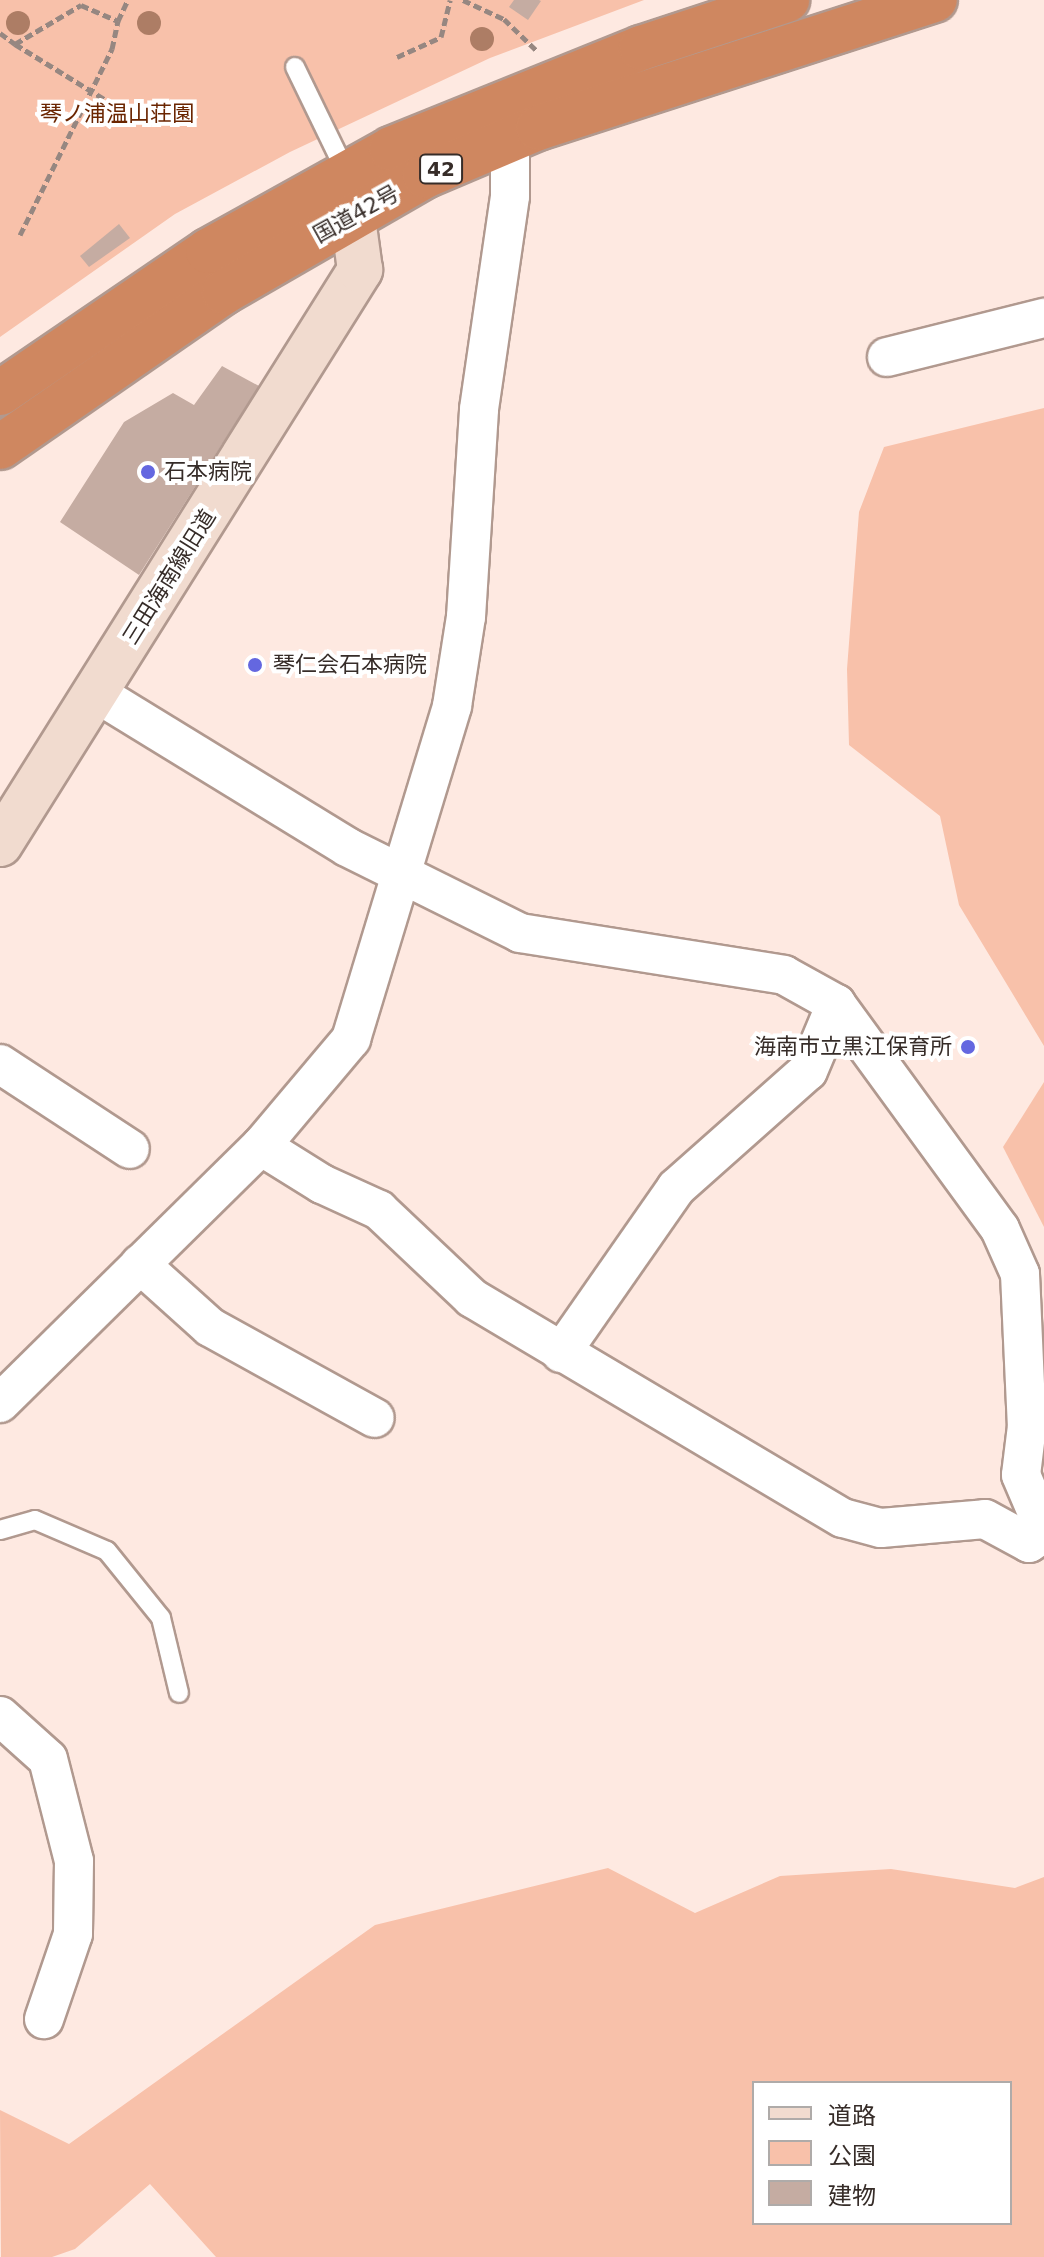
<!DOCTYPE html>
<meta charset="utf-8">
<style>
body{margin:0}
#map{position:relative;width:1044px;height:2257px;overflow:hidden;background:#fee9e1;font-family:"DejaVu Sans","Noto Sans JP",sans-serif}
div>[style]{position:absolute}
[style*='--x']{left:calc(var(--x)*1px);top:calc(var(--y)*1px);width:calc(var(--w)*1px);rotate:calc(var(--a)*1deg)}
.green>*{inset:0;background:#f8c1aa}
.building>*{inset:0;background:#c5aca2}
.path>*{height:5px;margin-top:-2.5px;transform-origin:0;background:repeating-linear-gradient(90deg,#968781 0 8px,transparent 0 12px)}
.roads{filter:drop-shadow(2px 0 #b1998f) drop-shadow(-2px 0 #b1998f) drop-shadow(0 2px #b1998f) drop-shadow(0 -2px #b1998f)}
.lane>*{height:18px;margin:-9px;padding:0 9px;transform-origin:9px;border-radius:9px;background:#fff}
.street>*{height:38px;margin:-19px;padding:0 19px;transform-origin:19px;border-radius:19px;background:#fff}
.secondary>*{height:44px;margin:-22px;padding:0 22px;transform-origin:22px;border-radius:22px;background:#f1dbcf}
.highway>*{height:44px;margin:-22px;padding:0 22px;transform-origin:22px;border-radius:22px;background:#cf8760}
.trees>*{width:24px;height:24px;margin:-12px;border-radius:50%;background:#ad7d65}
.dots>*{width:22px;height:22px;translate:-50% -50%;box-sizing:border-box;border:4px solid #fff;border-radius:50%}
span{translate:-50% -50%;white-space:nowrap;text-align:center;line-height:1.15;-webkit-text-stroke:8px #fff;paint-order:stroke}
.shield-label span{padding:2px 6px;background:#fff;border:2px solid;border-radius:6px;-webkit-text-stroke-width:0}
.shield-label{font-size:20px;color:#362c28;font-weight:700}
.park-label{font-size:22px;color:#6a2500}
.street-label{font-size:22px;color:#362c28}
.poi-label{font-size:22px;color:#362c28}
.left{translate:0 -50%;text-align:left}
.right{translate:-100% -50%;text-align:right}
.legend{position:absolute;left:752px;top:2081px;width:260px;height:144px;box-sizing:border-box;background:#fff;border:2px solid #afaba9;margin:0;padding:10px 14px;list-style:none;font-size:24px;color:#362c28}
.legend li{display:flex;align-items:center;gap:16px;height:40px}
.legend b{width:40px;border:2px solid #afaba9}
</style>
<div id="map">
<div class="green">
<div style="clip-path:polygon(0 0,644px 0,490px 58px,290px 152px,175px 214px,0 337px)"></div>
<div style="clip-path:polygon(1044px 408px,1044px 1046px,959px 905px,940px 816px,849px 745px,847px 669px,859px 512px,884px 447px)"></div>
<div style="clip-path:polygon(1044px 1082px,1044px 1227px,1003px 1147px)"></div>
<div style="clip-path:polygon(evenodd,608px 1868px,695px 1913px,780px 1876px,891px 1869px,1015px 1888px,1044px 1877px,1044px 2257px,216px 2257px,150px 2184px,75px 2249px,52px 2257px,1px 2257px,0 2110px,69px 2144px,375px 1925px,608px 1868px,754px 2083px,1010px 2083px,1010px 2223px,754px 2223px,754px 2083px)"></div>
</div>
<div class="building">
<div style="clip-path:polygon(514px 0,539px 0,541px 1px,528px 20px,509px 7px)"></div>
<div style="clip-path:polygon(119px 224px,130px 238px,89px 267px,80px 256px)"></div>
<div style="clip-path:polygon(222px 366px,259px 386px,139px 575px,60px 522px,124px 422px,173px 393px,194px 405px)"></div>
</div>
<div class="path">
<div style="--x:463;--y:0;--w:45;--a:24.9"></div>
<div style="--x:504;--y:19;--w:45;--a:44.1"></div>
<div style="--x:0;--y:33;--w:19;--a:36"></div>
<div style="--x:15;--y:44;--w:77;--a:-30.6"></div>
<div style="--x:81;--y:5;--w:40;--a:23.4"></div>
<div style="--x:118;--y:21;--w:23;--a:-65"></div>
<div style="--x:15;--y:44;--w:126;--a:31.7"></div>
<div style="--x:397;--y:57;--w:48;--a:-24.4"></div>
<div style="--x:441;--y:37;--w:38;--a:-76"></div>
<div style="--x:20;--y:235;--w:208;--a:-63.7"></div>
<div style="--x:112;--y:49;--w:29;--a:-78"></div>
</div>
<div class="roads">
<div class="lane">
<div style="--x:295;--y:67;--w:117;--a:64.1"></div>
<div style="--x:0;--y:1530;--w:36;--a:-16"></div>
<div style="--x:35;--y:1520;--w:78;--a:23.3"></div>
<div style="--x:107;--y:1551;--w:86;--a:51.1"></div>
<div style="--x:161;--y:1618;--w:77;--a:76.5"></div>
</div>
<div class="street">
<div style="--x:887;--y:357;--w:162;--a:-14"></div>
<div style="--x:96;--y:693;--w:294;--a:31.5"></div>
<div style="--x:347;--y:847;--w:193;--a:26.4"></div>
<div style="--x:520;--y:933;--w:267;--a:9"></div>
<div style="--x:784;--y:975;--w:60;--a:29.1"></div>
<div style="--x:836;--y:1004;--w:278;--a:53.9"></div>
<div style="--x:1000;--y:1229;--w:49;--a:66"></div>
<div style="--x:1020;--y:1274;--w:152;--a:87.4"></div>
<div style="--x:1027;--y:1426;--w:49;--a:97"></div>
<div style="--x:1021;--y:1475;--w:59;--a:66.9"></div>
<div style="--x:0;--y:1064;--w:155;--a:33.2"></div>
<div style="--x:261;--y:1146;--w:72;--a:31.9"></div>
<div style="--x:322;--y:1184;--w:63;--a:24.5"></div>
<div style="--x:379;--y:1210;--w:128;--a:43.4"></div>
<div style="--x:472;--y:1298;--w:431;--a:30.7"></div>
<div style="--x:843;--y:1518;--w:39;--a:15"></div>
<div style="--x:881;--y:1528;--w:104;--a:-4.9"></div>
<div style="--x:985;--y:1519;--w:50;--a:28.6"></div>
<div style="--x:1029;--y:1543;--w:18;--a:-34"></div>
<div style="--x:140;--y:1264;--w:94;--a:42"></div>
<div style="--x:210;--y:1327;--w:188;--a:28.9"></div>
<div style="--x:561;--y:1353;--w:201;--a:-55.1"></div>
<div style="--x:676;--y:1188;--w:176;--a:-41.6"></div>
<div style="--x:808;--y:1071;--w:73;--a:-67.3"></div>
<div style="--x:0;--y:1403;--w:366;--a:-44.6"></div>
<div style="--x:261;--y:1146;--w:140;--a:-49.9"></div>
<div style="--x:351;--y:1039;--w:348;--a:-73.1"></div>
<div style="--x:452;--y:706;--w:90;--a:-81.1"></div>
<div style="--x:466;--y:617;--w:208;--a:-86.4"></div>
<div style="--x:479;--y:409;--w:215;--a:-81.7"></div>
<div style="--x:510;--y:196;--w:38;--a:-90"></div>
<div style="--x:510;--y:158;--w:43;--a:-102.1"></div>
<div style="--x:0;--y:1716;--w:64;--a:41.9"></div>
<div style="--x:48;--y:1759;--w:105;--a:75.7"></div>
<div style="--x:74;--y:1861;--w:73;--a:90.8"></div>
<div style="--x:73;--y:1934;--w:90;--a:108.8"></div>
</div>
<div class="secondary">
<div style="--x:0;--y:844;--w:678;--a:-57.9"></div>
<div style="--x:360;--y:270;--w:89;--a:-97.8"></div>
</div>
<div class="highway">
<div style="--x:0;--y:393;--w:252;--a:-34.3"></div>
<div style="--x:208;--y:251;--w:210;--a:-29.1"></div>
<div style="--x:391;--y:149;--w:270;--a:-22"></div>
<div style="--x:641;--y:48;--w:154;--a:-18.2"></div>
<div style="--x:0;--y:447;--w:272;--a:-34.7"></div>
<div style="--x:224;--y:292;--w:232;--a:-30"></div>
<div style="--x:425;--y:176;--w:123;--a:-23"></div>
<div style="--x:538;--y:128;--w:417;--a:-17.9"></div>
</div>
</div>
<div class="trees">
<div style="left:18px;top:23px"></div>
<div style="left:149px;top:23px"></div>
<div style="left:482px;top:39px"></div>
</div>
<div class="dots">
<div style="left:148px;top:472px;background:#6467e0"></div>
<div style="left:255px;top:665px;background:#6467e0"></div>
<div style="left:968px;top:1047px;background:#6467e0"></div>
</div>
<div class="shield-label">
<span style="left:441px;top:169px">42</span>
</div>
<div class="park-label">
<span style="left:117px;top:114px">琴ノ浦温山荘園</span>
</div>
<div class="street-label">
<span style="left:356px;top:214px;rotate:-29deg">国道42号</span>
<span style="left:169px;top:577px;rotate:-58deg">三田海南線旧道</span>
</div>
<div class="poi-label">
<span class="left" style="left:164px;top:472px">石本病院</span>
<span class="left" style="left:273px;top:665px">琴仁会石本病院</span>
<span class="right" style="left:952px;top:1047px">海南市立黒江保育所</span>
</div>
<ul class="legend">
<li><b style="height:10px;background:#f1dbcf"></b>道路</li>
<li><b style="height:22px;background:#f8c1aa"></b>公園</li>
<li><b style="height:22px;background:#c5aca2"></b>建物</li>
</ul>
</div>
